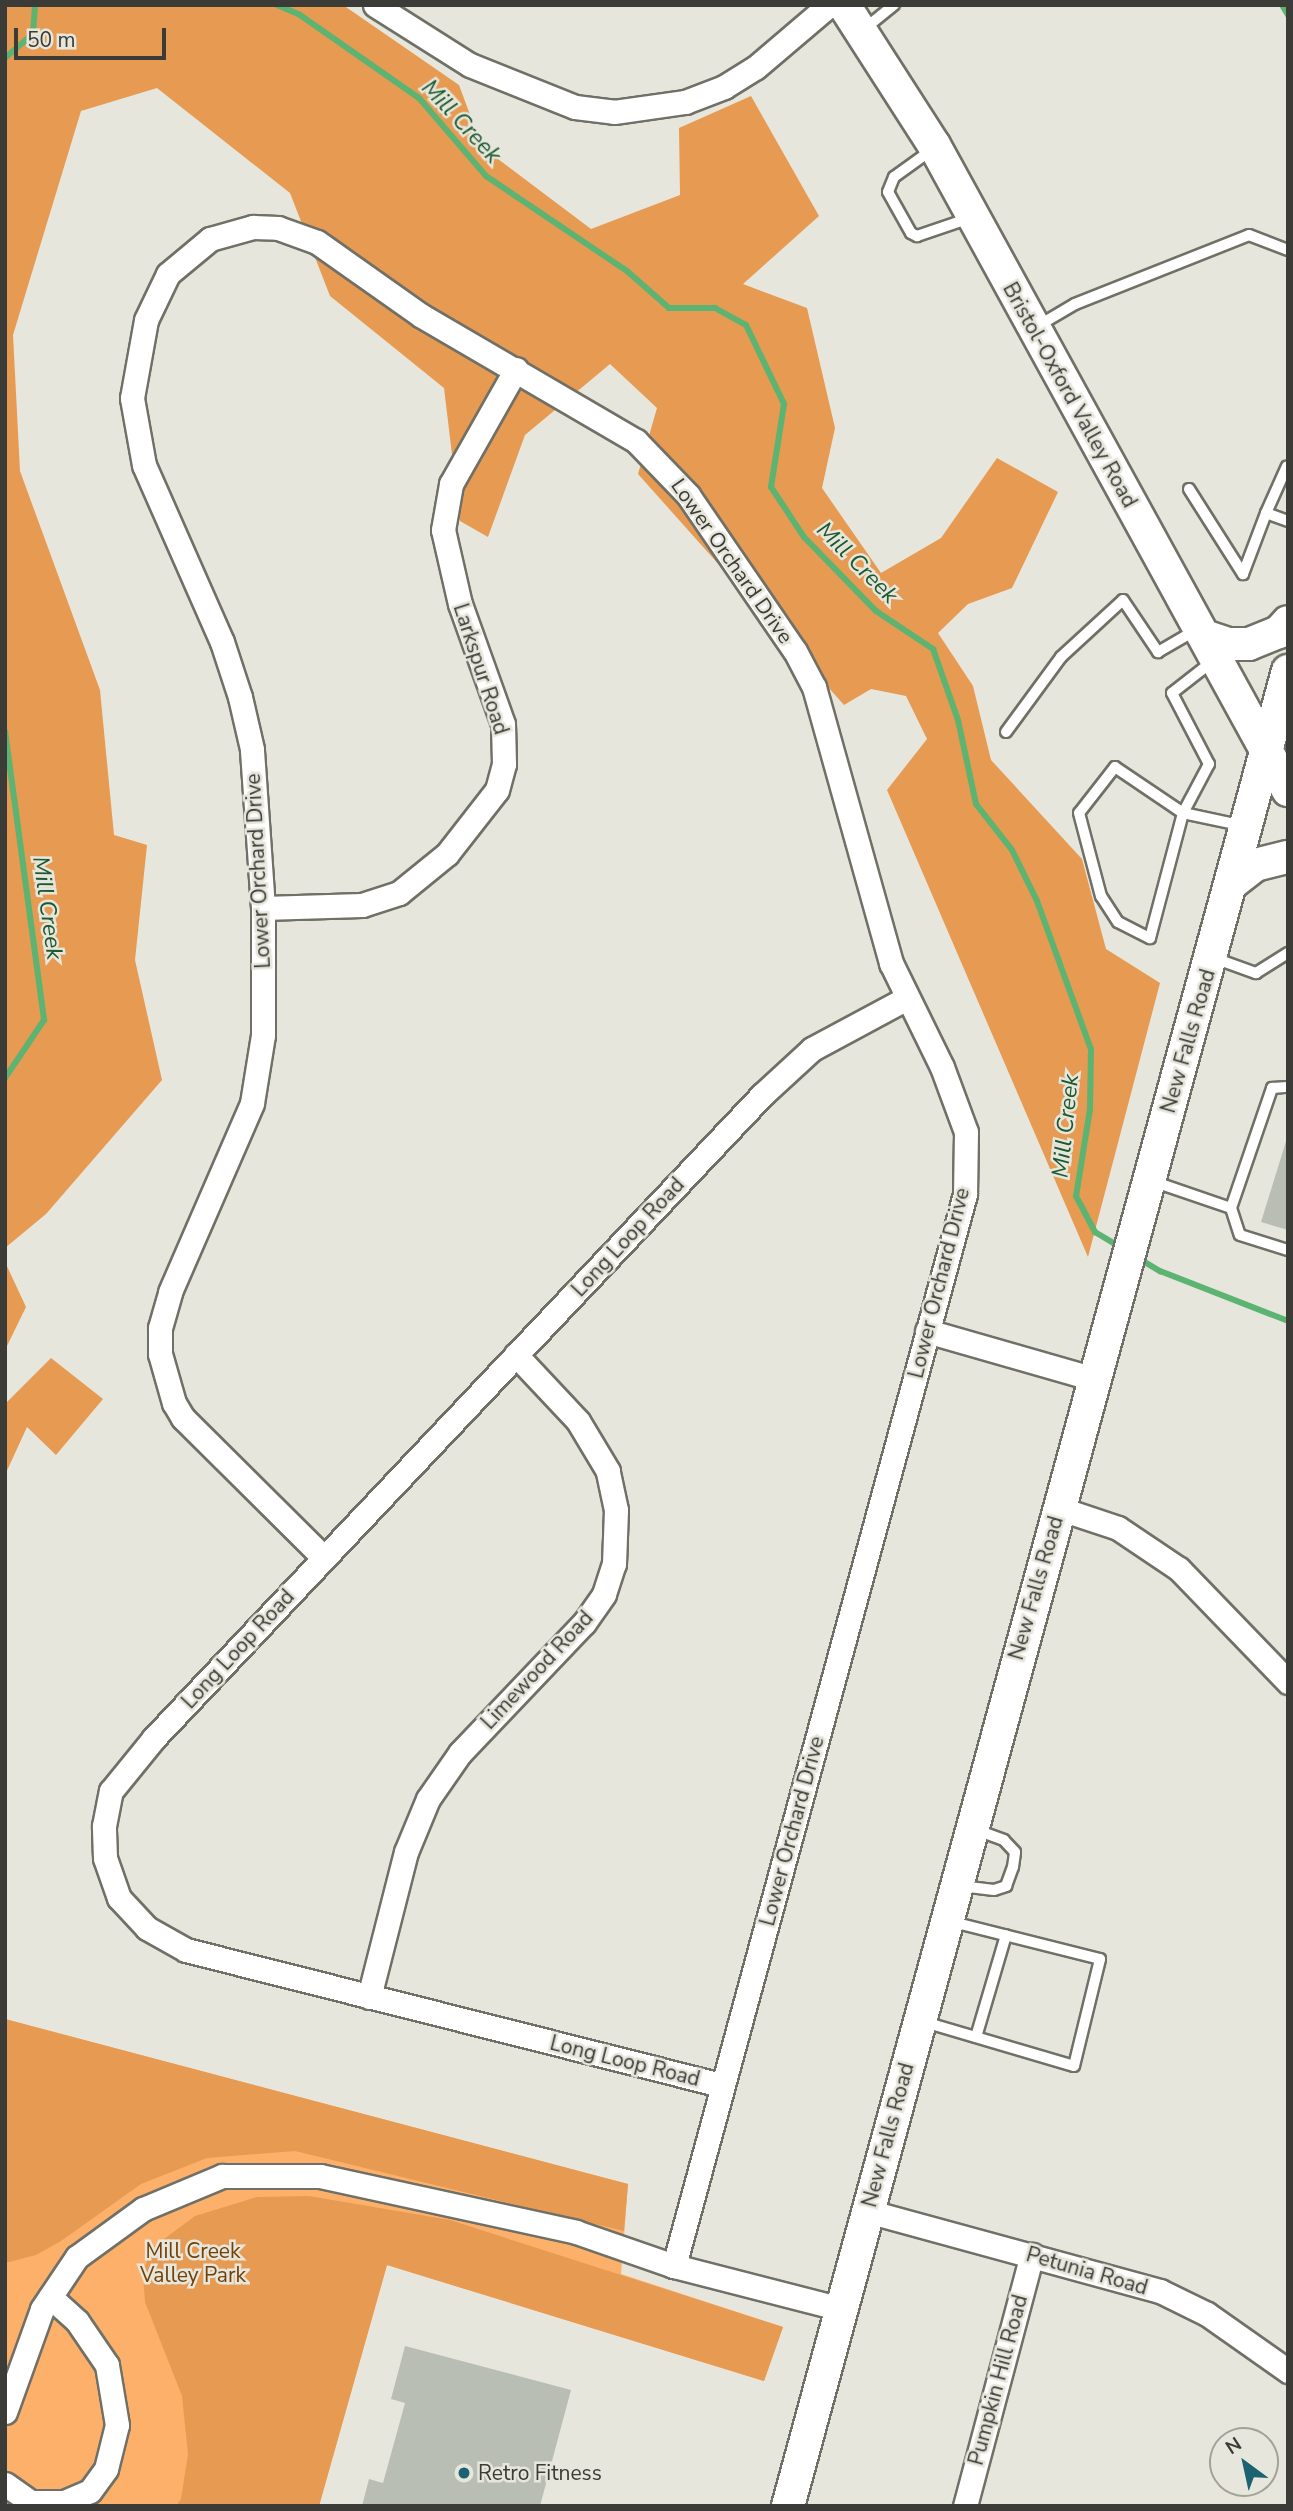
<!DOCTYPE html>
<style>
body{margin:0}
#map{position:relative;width:1293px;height:2511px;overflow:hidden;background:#e6e6dc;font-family:"Nunito Sans",sans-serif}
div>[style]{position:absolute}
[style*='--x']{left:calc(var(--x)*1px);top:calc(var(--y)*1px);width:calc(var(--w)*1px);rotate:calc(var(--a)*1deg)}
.green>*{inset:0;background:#fdb06a}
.forest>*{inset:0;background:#e79a51}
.stream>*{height:6px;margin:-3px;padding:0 3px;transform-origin:3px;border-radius:3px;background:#5cb372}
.building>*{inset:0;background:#b9beb5}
.roads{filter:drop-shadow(2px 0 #707067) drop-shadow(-2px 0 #707067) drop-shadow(0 2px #707067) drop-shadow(0 -2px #707067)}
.lane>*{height:10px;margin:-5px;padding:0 5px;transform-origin:5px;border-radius:5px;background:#fff}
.street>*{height:23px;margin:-11.5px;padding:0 11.5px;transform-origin:11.5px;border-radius:11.5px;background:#fff}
.secondary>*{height:32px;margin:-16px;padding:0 16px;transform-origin:16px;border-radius:16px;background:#fff}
.dots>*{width:19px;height:19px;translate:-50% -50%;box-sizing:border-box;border:4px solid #e6e6dc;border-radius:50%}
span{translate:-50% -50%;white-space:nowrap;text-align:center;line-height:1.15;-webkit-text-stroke:5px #e6e6dc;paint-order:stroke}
.street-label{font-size:21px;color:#3b3b37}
.park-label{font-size:21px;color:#724005}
.poi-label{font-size:21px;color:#3b3b37}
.left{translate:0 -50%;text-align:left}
.water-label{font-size:23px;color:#1b592e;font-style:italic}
.frame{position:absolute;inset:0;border:7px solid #3b3b37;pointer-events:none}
.north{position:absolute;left:1209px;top:2427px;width:70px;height:70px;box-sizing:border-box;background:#e6e6dc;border:2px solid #a2a29a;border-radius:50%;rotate:327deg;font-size:19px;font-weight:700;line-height:28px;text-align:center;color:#3b3b37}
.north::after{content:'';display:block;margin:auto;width:24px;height:32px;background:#1b6272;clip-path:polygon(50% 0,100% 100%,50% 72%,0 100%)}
.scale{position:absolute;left:14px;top:28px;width:152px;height:32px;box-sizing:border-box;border:4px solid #3b3b37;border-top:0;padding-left:9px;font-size:21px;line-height:24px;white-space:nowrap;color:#3b3b37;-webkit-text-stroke:5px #e6e6dc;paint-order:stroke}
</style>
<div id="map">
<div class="green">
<div style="clip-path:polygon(5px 2019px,628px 2184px,621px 2274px,783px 2327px,764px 2381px,387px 2265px,319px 2506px,5px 2506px)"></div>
</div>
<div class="forest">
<div style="clip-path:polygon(5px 5px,343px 5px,459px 85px,482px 147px,591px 229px,680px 195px,679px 128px,751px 96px,819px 216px,743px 284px,807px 308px,835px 428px,822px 488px,881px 573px,941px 538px,997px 458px,1058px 492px,1012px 588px,968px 604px,938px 633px,973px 686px,991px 760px,1082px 859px,1106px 949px,1160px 983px,1088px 1257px,887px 790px,927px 739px,906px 696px,871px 689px,844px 705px,638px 474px,657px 408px,610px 364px,525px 435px,488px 537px,460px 521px,444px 388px,330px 296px,290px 193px,157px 88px,81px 111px,13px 335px,20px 471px,100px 690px,114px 835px,147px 845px,135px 960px,162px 1080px,46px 1214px,5px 1248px)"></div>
<div style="clip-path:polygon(5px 1262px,26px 1307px,5px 1350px)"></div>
<div style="clip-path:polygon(51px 1358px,103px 1399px,56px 1455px,27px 1427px,5px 1475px,5px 1404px)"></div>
<div style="clip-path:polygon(5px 2019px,628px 2184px,624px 2231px,295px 2151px,207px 2158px,141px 2184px,61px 2241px,36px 2255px,5px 2263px)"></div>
<div style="clip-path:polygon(309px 2196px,450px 2220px,783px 2327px,764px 2381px,387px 2265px,319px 2506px,176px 2506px,181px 2499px,188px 2454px,182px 2396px,145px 2302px,143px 2272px,152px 2248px,195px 2216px,257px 2197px)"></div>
</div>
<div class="stream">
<div style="--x:277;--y:5;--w:25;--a:23"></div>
<div style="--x:300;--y:15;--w:145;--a:34.9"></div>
<div style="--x:419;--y:98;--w:103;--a:49.3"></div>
<div style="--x:486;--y:176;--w:170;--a:34"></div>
<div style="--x:627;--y:271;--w:56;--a:41.4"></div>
<div style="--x:669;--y:308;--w:46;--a:0"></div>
<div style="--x:715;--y:308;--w:35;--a:29"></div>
<div style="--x:746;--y:325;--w:88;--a:64.3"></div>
<div style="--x:784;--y:404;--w:84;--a:98.9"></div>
<div style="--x:771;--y:487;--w:60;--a:56.6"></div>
<div style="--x:804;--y:537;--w:103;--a:45.8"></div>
<div style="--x:876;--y:611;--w:69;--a:33.7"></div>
<div style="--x:933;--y:649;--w:75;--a:70.6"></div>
<div style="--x:958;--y:720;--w:86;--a:77.9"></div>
<div style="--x:976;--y:804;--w:58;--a:52"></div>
<div style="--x:1012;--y:850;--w:57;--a:63.9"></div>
<div style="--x:1037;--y:901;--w:158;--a:70"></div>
<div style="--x:1091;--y:1049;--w:60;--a:91"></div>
<div style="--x:1090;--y:1109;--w:88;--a:99.1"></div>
<div style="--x:1076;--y:1196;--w:41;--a:62.2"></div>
<div style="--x:1095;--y:1232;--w:29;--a:31"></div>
<div style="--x:1282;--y:5;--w:12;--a:59"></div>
<div style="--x:5;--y:58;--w:37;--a:-41"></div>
<div style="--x:33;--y:34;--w:29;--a:-86"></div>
<div style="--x:5;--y:731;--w:292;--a:82.3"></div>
<div style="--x:44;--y:1020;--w:70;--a:123.9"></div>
<div style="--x:1138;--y:1258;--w:26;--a:31"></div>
<div style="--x:1160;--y:1271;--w:137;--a:21.3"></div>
</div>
<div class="building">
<div style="clip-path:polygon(1287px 1138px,1288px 1138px,1288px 1230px,1261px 1222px)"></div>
<div style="clip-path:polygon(405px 2346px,571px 2390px,540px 2506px,362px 2506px,369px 2479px,383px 2483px,405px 2403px,391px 2399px)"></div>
</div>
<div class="roads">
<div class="lane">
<div style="--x:863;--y:30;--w:40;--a:-39"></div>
<div style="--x:933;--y:149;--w:48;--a:144.3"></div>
<div style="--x:894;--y:177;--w:16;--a:112"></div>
<div style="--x:888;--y:192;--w:47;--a:60.7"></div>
<div style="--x:911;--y:233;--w:7;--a:27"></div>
<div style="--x:917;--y:236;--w:56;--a:-18.8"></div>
<div style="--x:1036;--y:327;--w:45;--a:-30.5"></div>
<div style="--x:1075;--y:304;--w:187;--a:-21.6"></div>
<div style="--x:1249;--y:235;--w:42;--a:21"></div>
<div style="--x:1189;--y:489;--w:101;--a:57.6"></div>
<div style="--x:1243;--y:574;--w:65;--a:-69.3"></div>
<div style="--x:1266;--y:513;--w:23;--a:20"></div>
<div style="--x:1266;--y:513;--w:51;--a:-65.9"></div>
<div style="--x:1213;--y:661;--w:52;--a:142"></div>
<div style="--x:1172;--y:693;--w:80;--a:62.5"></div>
<div style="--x:1209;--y:764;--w:55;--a:118"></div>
<div style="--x:1183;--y:813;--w:82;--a:-145.9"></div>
<div style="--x:1115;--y:767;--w:58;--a:128"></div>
<div style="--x:1079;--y:813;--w:86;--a:75.2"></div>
<div style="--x:1101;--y:896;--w:31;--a:57"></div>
<div style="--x:1118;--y:922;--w:36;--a:27"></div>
<div style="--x:1150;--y:938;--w:129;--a:-75.2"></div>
<div style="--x:1183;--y:813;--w:62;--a:12"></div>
<div style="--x:1006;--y:732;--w:93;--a:-53.7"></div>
<div style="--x:1061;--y:657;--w:84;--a:-42.6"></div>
<div style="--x:1123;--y:600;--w:63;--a:56.1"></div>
<div style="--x:1158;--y:652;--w:44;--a:-30.1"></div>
<div style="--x:1214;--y:958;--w:45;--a:19.7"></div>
<div style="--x:1256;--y:973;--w:38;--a:-32"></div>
<div style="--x:1152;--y:1181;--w:83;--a:18.9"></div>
<div style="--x:1231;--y:1208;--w:127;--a:-71.1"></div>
<div style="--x:1272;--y:1088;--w:16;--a:-4"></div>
<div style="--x:1231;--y:1208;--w:28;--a:72"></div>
<div style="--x:1240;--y:1235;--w:50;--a:17.4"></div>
<div style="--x:961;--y:1886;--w:33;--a:7"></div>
<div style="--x:994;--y:1890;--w:13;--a:-18"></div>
<div style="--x:1006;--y:1886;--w:20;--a:-70"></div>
<div style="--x:1013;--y:1867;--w:15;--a:-82"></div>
<div style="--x:1015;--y:1852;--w:16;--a:-133"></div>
<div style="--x:1004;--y:1840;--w:30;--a:-160"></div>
<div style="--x:921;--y:2021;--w:159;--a:16.4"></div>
<div style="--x:1074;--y:2066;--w:110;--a:-76.3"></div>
<div style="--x:1100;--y:1959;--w:156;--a:-165.9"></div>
<div style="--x:976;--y:2037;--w:106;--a:-73.6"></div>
</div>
<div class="street">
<div style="--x:375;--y:5;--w:112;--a:32.3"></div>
<div style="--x:470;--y:65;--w:113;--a:21.8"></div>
<div style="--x:575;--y:107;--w:39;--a:7"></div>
<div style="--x:614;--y:112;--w:72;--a:-8"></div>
<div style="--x:685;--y:102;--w:42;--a:-21"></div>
<div style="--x:724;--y:87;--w:36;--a:-32"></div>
<div style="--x:755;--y:68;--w:97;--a:-40.4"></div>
<div style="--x:263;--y:908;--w:99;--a:-1.7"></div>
<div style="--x:362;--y:905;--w:39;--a:-18"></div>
<div style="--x:399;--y:893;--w:62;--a:-39.1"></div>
<div style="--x:447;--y:854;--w:81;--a:-52"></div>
<div style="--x:497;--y:790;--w:27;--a:-75"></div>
<div style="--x:504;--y:764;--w:40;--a:-91.4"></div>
<div style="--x:503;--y:724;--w:127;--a:-109.7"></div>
<div style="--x:460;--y:604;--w:76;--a:-102.9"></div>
<div style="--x:443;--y:530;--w:47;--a:-80.1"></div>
<div style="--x:451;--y:484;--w:132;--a:-60.5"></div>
<div style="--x:927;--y:1331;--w:174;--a:16"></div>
<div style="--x:1058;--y:1508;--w:63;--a:18.4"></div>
<div style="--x:1118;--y:1528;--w:73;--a:33.9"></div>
<div style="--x:1179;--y:1569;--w:157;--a:46"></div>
<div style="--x:324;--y:1558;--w:199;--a:-135.2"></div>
<div style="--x:183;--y:1418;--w:17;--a:-121"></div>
<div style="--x:174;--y:1403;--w:51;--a:-105.9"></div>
<div style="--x:160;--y:1354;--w:26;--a:-90"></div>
<div style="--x:160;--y:1328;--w:37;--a:-74"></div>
<div style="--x:170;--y:1292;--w:206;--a:-66.5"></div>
<div style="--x:252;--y:1103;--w:69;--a:-80.8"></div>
<div style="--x:263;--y:1035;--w:127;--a:-90"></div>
<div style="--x:263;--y:908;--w:159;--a:-94"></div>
<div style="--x:252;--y:749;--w:53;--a:-103"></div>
<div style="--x:240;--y:697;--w:58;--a:-108.1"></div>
<div style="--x:222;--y:642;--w:193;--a:-113.8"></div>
<div style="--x:144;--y:465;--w:68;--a:-100.2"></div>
<div style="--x:132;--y:398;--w:79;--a:-79.8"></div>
<div style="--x:146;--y:320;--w:51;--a:-64.4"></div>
<div style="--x:168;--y:274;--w:55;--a:-39.8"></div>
<div style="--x:210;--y:239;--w:45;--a:-15.6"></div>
<div style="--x:253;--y:227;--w:25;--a:2"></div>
<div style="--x:278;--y:228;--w:41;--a:19.7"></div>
<div style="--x:317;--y:242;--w:128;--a:35.2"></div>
<div style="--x:422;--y:316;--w:248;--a:30.3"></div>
<div style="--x:636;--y:441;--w:75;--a:46.1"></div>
<div style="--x:688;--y:495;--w:189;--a:55.6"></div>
<div style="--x:795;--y:651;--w:41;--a:62.2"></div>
<div style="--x:814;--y:687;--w:287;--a:74.4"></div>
<div style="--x:891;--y:963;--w:116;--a:63.9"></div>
<div style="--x:942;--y:1067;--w:69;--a:69.7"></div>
<div style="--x:966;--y:1132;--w:62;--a:90.9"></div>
<div style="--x:965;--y:1194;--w:1111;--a:105.19"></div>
<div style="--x:369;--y:1997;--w:150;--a:-75.7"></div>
<div style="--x:406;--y:1852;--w:57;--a:-67.5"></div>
<div style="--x:428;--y:1799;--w:56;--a:-55.2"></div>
<div style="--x:460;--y:1753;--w:180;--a:-46.4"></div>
<div style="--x:584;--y:1623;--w:35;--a:-55"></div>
<div style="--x:604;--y:1594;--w:32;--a:-72"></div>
<div style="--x:614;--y:1564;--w:54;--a:-87.9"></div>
<div style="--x:616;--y:1510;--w:40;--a:-102"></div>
<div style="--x:608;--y:1471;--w:58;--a:-121"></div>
<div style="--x:578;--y:1421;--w:91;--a:-133.2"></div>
<div style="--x:721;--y:2085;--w:552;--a:-165.84"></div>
<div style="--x:186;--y:1950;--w:45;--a:-150.6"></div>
<div style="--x:147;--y:1928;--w:41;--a:-133"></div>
<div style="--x:119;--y:1898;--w:42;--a:-109.3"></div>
<div style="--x:105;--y:1858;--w:32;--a:-92"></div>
<div style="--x:104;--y:1826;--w:36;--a:-79"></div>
<div style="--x:111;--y:1791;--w:68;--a:-50.9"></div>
<div style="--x:154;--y:1738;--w:885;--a:-46.6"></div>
<div style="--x:762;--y:1095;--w:68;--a:-42.6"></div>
<div style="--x:812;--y:1049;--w:108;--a:-28.2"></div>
<div style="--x:867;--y:2211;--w:304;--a:15.3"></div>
<div style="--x:1160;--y:2291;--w:52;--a:26.1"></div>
<div style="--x:1207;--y:2314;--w:99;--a:35.1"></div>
<div style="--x:5;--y:2412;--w:109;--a:-70.2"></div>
<div style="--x:42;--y:2309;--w:63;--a:-56.1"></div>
<div style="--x:77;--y:2257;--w:82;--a:-36"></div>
<div style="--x:143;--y:2209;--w:86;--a:-22.7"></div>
<div style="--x:222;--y:2176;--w:98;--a:0"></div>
<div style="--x:320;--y:2176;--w:262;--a:12.3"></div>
<div style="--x:576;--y:2232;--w:104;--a:19.1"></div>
<div style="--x:674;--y:2266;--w:172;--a:14.4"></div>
<div style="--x:5;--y:2484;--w:32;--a:35"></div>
<div style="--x:31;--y:2502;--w:33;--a:0"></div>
<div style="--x:64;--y:2502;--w:28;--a:-23"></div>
<div style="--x:90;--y:2491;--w:27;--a:-54"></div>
<div style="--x:106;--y:2469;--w:45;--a:-76"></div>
<div style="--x:117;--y:2425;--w:61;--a:-99.5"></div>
<div style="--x:107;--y:2365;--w:53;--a:-124.3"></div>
<div style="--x:77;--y:2321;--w:36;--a:-138"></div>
<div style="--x:965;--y:2506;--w:260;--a:-75.1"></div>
</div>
<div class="secondary">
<div style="--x:844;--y:5;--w:166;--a:57.3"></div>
<div style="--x:934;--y:145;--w:736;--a:61.24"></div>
<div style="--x:1207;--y:637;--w:23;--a:18"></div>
<div style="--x:1229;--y:644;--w:20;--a:0"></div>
<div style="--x:1249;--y:644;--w:32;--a:-22"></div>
<div style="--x:1279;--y:632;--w:13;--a:-48"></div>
<div style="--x:1231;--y:884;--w:31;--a:-38"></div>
<div style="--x:1255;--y:865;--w:34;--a:-14"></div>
<div style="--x:788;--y:2506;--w:1902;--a:-74.76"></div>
</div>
</div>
<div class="dots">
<div style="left:464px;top:2473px;background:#1b6272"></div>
</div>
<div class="street-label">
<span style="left:1070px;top:395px;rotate:61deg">Bristol-Oxford Valley Road</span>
<span style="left:732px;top:561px;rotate:55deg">Lower Orchard Drive</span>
<span style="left:481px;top:669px;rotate:72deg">Larkspur Road</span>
<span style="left:258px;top:871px;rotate:-93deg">Lower Orchard Drive</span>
<span style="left:1188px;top:1041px;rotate:-74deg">New Falls Road</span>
<span style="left:628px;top:1237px;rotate:-47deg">Long Loop Road</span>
<span style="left:939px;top:1283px;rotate:-76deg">Lower Orchard Drive</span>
<span style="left:1036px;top:1588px;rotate:-74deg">New Falls Road</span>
<span style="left:238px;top:1649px;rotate:-47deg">Long Loop Road</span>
<span style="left:537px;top:1670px;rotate:-47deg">Limewood Road</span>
<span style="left:792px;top:1831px;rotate:-75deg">Lower Orchard Drive</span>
<span style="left:625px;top:2061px;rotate:14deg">Long Loop Road</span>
<span style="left:888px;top:2135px;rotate:-75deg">New Falls Road</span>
<span style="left:1087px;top:2271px;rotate:16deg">Petunia Road</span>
<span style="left:998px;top:2380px;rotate:-75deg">Pumpkin Hill Road</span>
</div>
<div class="park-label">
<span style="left:193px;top:2263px">Mill Creek<br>Valley Park</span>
</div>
<div class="poi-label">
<span class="left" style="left:478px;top:2473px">Retro Fitness</span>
</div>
<div class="water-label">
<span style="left:461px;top:122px;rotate:47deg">Mill Creek</span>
<span style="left:857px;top:563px;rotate:45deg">Mill Creek</span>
<span style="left:47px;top:908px;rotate:82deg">Mill Creek</span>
<span style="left:1066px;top:1126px;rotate:-84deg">Mill Creek</span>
</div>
<div class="frame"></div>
<div class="north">N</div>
<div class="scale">50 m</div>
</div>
